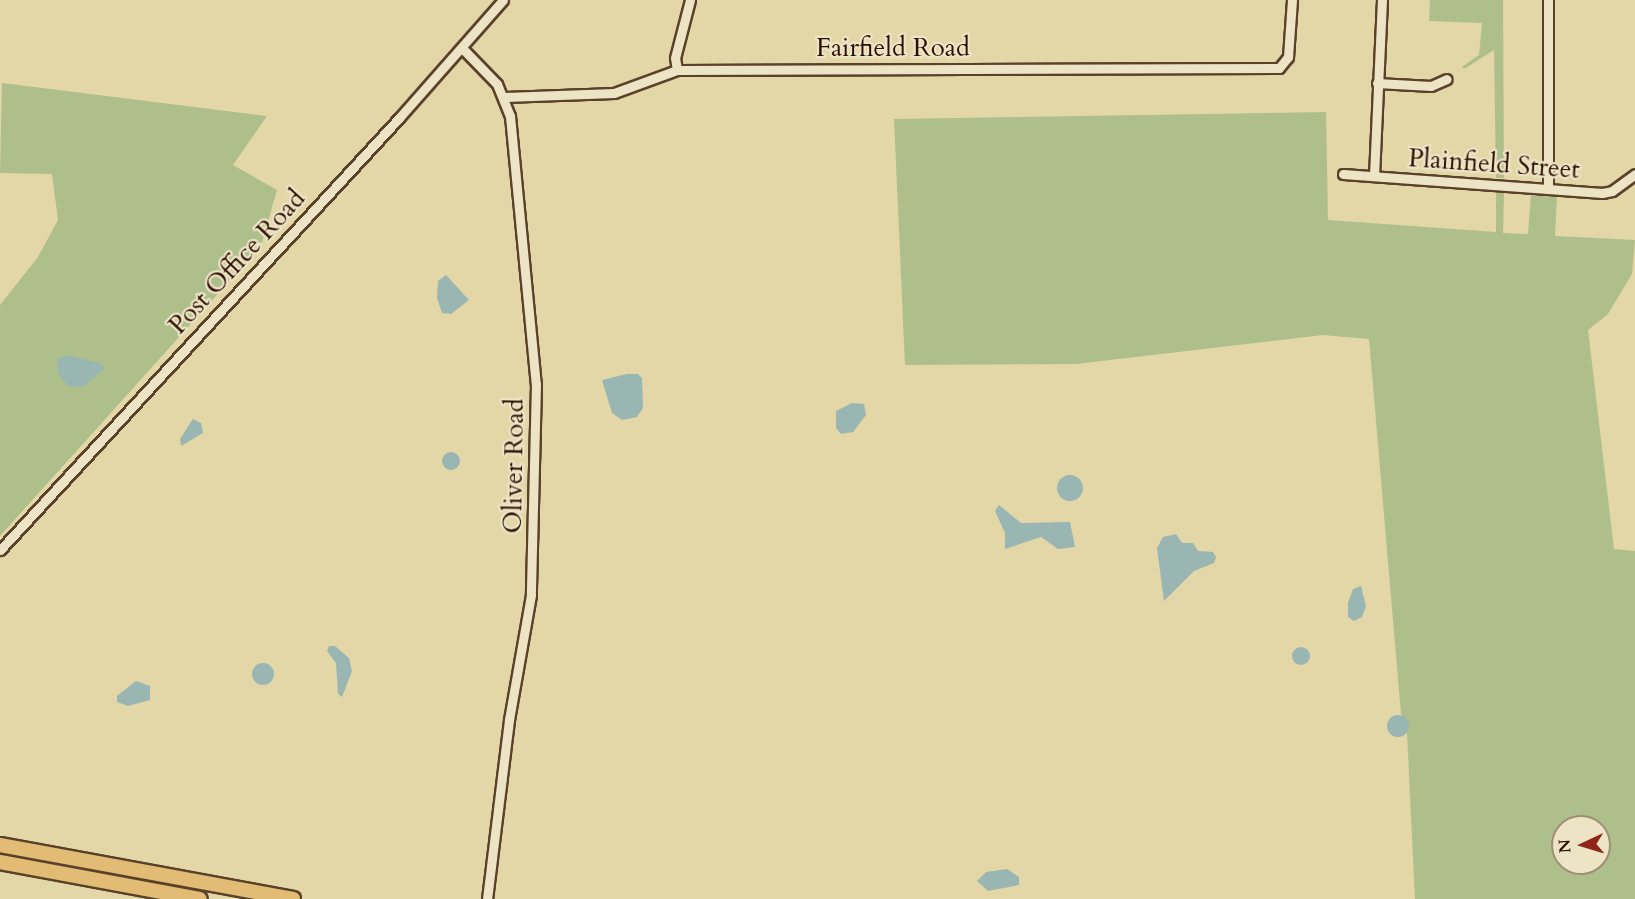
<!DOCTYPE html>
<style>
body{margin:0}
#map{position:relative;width:1635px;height:899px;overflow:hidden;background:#e3d6a7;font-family:Cardo,serif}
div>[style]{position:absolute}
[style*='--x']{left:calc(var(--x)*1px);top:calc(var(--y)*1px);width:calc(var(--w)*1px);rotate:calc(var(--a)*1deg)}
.green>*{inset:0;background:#aebf8c}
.water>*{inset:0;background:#9ab6b3}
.round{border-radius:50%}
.roads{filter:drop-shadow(2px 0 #5a412a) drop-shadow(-2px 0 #5a412a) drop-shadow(0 2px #5a412a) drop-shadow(0 -2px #5a412a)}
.minor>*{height:9px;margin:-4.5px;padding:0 4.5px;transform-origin:4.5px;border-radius:4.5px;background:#ede4c6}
.highway>*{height:14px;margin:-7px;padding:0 7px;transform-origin:7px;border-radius:7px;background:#e2bb74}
span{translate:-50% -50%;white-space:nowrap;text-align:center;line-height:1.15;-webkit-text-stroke:4.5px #ede4c6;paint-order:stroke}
.street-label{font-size:26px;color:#2c0f00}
.north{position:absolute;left:1551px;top:815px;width:60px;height:60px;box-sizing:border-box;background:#ede4c6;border:2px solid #a08f77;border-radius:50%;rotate:266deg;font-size:16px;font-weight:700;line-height:24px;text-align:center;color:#2c0f00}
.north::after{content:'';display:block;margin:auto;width:21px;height:27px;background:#8f2418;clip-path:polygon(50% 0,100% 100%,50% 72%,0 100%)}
</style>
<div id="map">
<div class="green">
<div style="clip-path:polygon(1430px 0,1503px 0,1504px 178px,1496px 178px,1494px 50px,1464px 69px,1462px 67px,1479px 55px,1482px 23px,1429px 21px)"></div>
<div style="clip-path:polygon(2px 83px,267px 116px,233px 165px,277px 190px,261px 246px,0 536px,0 305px,38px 257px,58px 220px,52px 174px,0 173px)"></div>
<div style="clip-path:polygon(evenodd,1326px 112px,1328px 220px,1496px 232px,1496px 193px,1504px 193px,1503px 233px,1528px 234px,1531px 195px,1557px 197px,1555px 236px,1635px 240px,1632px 274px,1608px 314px,1588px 330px,1614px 549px,1635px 551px,1635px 899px,1415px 899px,1407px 733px,1401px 714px,1369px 339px,1323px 335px,1076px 364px,905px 365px,894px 119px,1326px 112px,1563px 827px,1599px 827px,1599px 863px,1563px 863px,1563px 827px)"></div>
</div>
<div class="water">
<div style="clip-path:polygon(446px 275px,469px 300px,451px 314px,442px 313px,437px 298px,438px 281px)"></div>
<div style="clip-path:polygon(68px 355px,102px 364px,104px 369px,84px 386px,69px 387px,59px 375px,57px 363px,59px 358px)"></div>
<div style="clip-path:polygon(627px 374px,638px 374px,642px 378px,643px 408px,637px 417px,622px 420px,612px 413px,602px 380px)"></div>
<div style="clip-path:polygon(852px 403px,864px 404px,866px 415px,853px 432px,841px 434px,836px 428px,836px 411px)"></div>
<div style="clip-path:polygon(193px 419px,201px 423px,203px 433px,181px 446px,180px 439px)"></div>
<div class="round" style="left:442px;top:452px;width:18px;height:18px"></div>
<div class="round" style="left:1057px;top:475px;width:26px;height:26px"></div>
<div style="clip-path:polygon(999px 505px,1021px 523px,1070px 522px,1075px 547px,1058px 549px,1041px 537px,1005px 549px,1005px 533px,995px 511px)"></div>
<div style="clip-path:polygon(1176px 534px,1182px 543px,1193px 543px,1198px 551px,1213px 552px,1216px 557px,1214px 563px,1194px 571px,1164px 601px,1157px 548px,1163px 537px)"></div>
<div style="clip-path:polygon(1361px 586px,1366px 606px,1362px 617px,1354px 621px,1348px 617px,1348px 603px,1353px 589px)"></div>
<div style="clip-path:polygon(335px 646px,349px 658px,352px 671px,342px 697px,338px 694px,336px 663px,327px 651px,329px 646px)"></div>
<div class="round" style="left:1292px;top:647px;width:18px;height:18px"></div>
<div class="round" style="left:252px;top:663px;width:22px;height:22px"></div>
<div style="clip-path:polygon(136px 681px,150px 686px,150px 700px,128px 706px,117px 702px,117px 696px)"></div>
<div class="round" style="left:1387px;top:715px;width:22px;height:22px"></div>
<div style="clip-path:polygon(1007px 869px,1019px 877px,1019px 885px,988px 891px,977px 881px,986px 872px)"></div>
</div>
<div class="roads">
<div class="minor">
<div style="--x:462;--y:48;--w:50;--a:45.8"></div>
<div style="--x:497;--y:84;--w:35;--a:68"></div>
<div style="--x:510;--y:116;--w:269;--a:84.5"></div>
<div style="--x:536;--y:384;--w:211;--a:91.4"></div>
<div style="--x:531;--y:595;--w:127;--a:100"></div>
<div style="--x:509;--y:720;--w:180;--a:97"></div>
<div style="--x:677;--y:70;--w:12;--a:-99"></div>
<div style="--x:675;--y:58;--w:60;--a:-75.5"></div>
<div style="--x:1377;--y:83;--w:54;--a:3.2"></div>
<div style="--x:1431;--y:86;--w:17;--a:-24"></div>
<div style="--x:505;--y:97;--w:109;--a:-2.1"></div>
<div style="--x:614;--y:93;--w:67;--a:-20.1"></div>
<div style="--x:677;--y:70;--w:602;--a:-0.19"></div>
<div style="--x:1279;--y:68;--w:14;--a:-51"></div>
<div style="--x:1288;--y:57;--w:57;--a:-86"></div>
<div style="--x:1343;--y:174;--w:260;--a:4.2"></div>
<div style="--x:1602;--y:193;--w:10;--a:-11"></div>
<div style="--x:1612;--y:191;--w:29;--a:-36"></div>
<div style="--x:1374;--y:176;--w:176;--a:-87.4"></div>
<div style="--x:1548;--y:189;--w:189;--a:-90"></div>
<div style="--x:0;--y:550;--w:588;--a:-47.27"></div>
<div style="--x:399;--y:118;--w:157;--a:-48.6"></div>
</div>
<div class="highway">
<div style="--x:0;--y:845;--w:298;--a:10.4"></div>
<div style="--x:0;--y:862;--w:203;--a:10.5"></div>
</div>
</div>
<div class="street-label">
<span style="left:893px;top:48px">Fairfield Road</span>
<span style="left:1494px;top:164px;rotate:4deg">Plainfield Street</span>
<span style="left:237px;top:262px;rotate:-47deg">Post Office Road</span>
<span style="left:514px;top:466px;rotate:-89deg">Oliver Road</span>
</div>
<div class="north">N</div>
</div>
